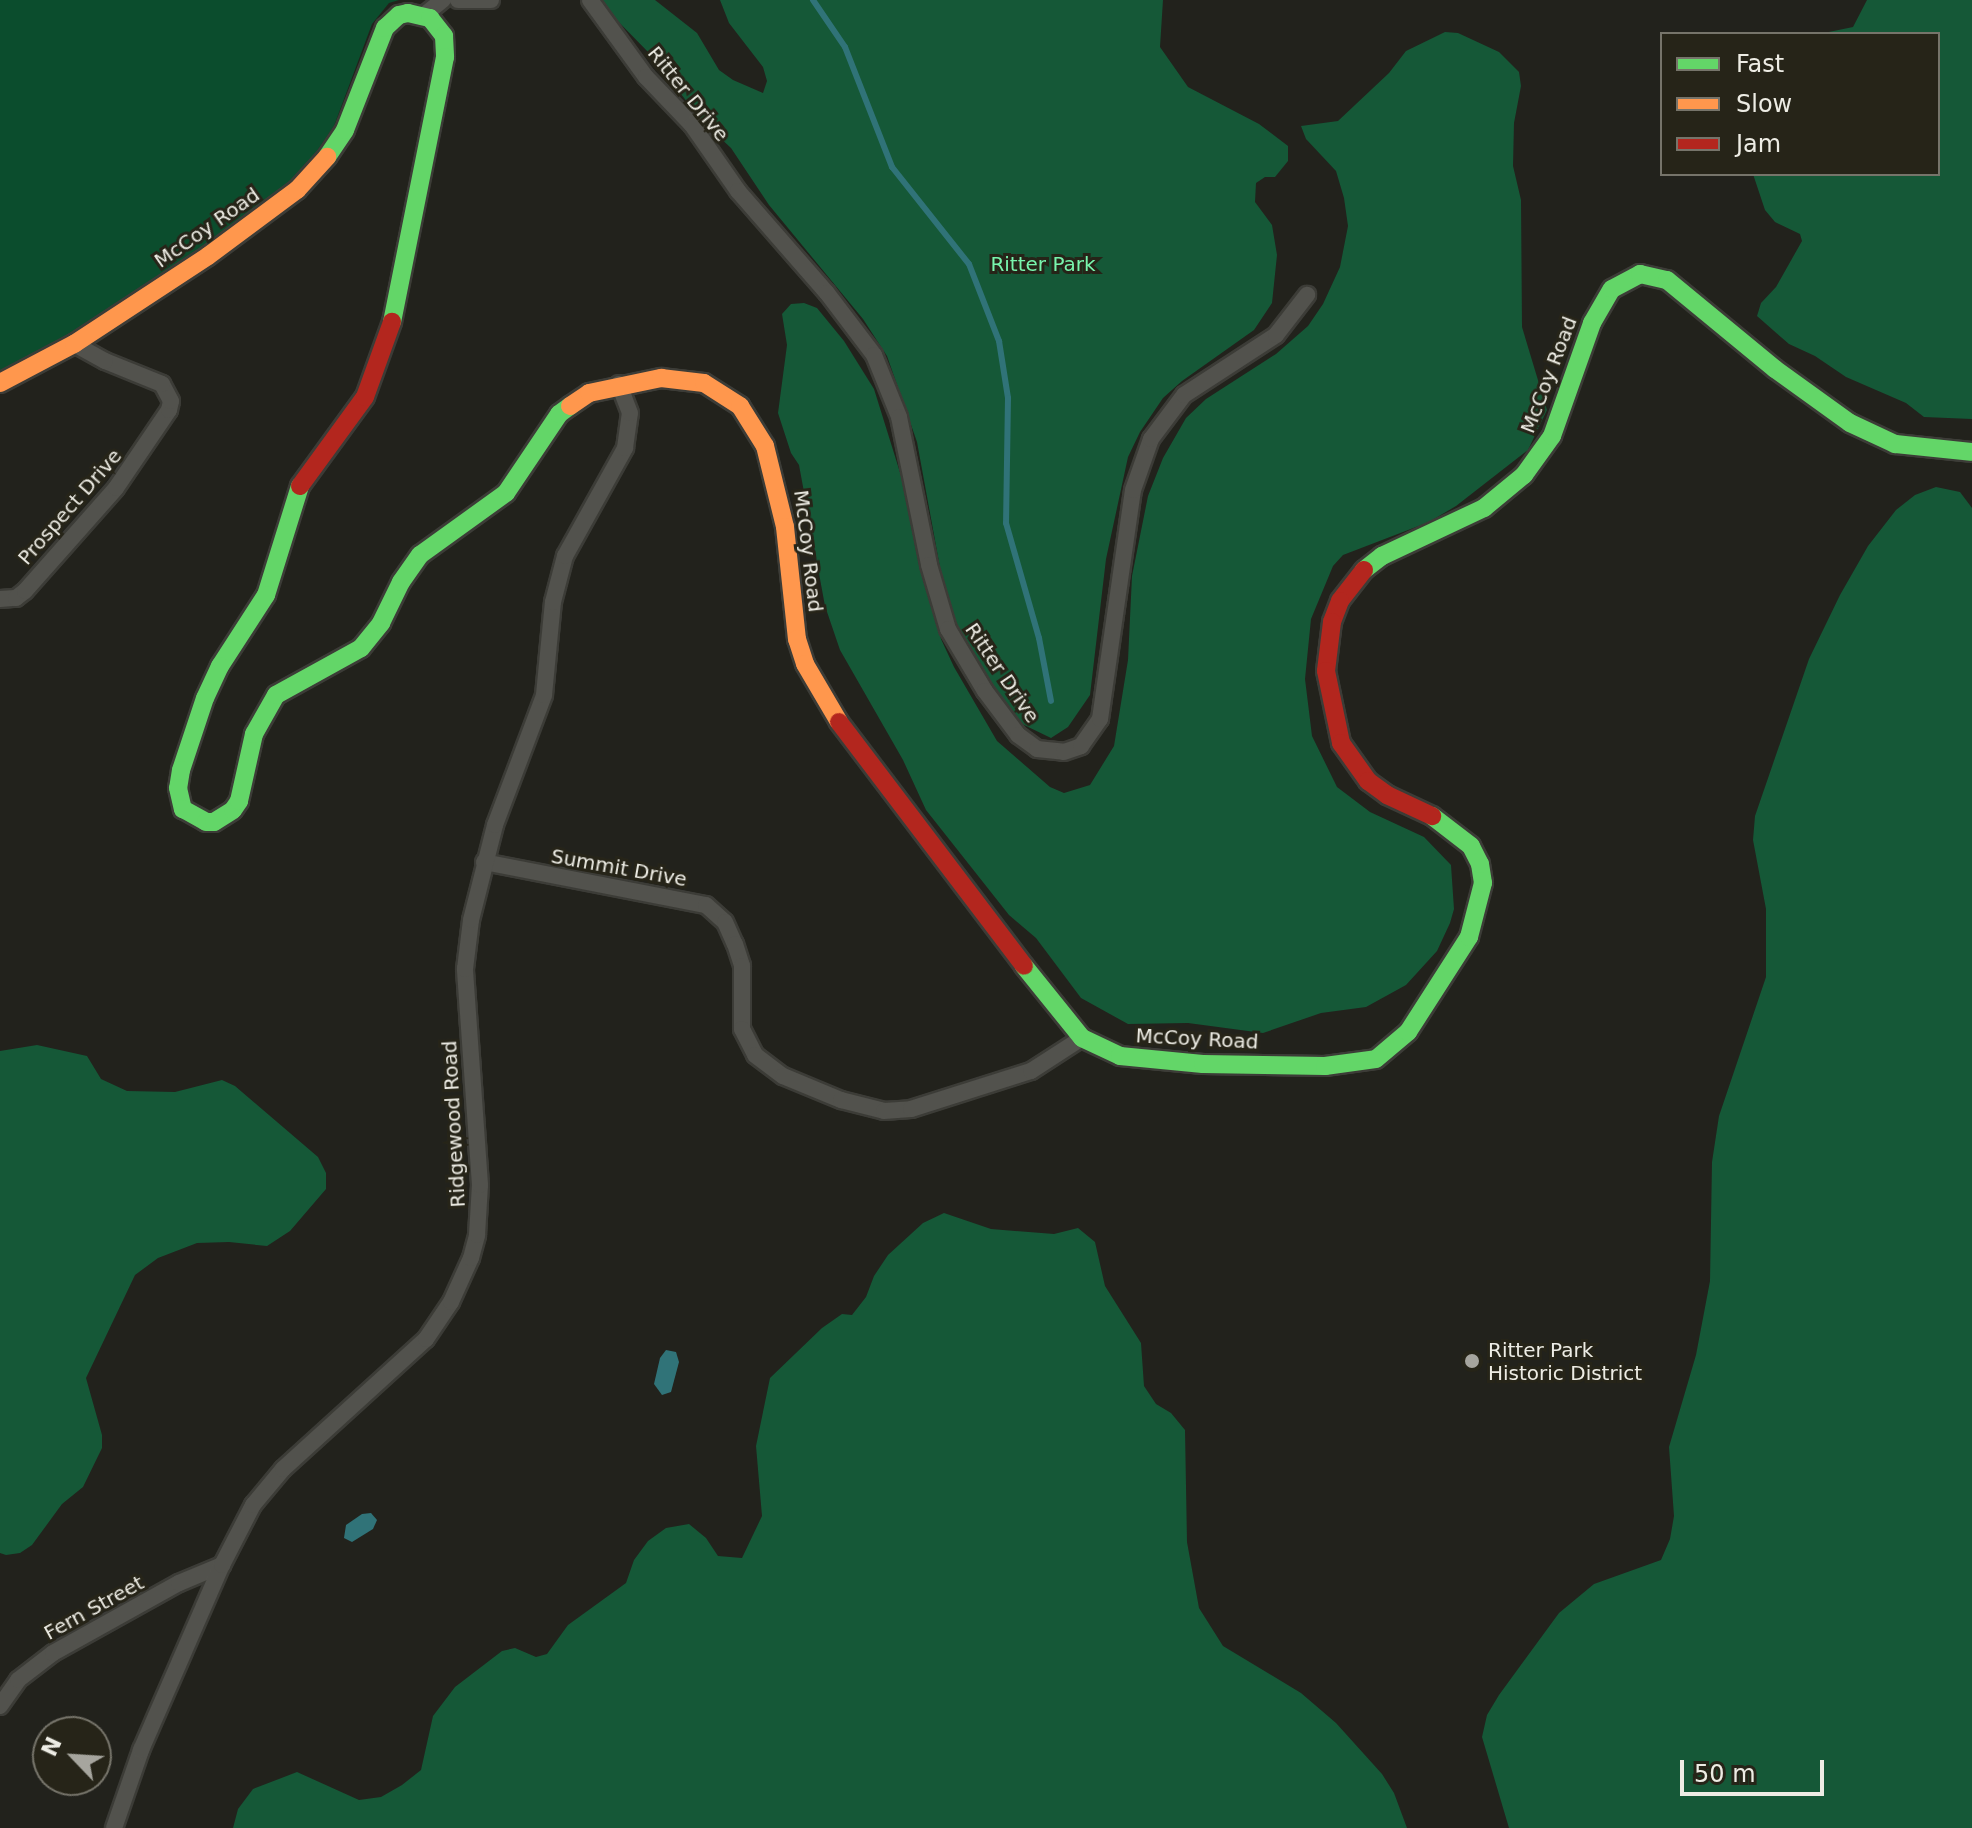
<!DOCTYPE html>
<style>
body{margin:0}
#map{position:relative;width:1972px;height:1828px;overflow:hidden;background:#22221c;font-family:"DejaVu Sans",sans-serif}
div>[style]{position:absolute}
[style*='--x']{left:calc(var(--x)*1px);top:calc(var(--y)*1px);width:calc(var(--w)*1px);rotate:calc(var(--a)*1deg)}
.green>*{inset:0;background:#0b4d2d}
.forest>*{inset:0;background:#155837}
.water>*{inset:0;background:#307378}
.stream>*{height:6px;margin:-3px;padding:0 3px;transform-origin:3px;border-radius:3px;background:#307378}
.roads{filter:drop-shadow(2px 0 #3c3c37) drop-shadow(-2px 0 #3c3c37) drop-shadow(0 2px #3c3c37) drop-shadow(0 -2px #3c3c37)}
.street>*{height:16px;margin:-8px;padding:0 8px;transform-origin:8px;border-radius:8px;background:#52524d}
.fast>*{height:18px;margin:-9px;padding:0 9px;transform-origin:9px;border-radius:9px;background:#63d668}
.slow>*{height:18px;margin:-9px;padding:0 9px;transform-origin:9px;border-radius:9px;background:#ff974d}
.jam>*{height:18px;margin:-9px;padding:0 9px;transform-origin:9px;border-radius:9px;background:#b3261e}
.dots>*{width:22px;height:22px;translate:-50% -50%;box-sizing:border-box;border:4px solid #262418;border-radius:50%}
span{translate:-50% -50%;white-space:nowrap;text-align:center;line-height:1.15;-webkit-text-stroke:6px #262418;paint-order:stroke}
.street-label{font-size:20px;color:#edece4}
.park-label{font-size:20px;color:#78f5ad}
.poi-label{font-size:20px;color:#edece4}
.left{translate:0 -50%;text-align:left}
.legend{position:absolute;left:1660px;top:32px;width:280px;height:144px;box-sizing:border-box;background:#262418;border:2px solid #76746a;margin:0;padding:10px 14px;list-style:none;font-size:24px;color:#edece4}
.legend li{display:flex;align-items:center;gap:16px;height:40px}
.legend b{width:40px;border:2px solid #76746a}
.north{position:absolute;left:32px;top:1716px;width:80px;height:80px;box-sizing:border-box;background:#262418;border:2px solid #76746a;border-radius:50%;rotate:295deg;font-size:22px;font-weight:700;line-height:32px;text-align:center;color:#edece4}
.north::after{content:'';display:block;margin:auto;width:28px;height:36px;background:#a6a59e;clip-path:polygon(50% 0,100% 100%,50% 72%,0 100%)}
.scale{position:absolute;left:1680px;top:1760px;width:144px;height:36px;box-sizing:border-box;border:4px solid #edece4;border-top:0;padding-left:10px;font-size:24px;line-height:28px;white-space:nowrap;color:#edece4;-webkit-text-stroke:6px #262418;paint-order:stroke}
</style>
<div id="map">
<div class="green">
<div style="clip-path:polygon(0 0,399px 0,389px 3px,372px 24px,334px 126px,302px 173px,254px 215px,63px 340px,0 372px)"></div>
</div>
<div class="forest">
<div style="clip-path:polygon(602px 0,655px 0,697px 33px,719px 70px,733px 80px,763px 93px,767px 81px,763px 67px,729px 23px,720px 0,1163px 0,1160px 47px,1188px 87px,1259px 124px,1288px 146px,1288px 161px,1275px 177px,1265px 177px,1256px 183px,1255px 202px,1272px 225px,1277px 255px,1272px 303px,1254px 330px,1182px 381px,1163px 398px,1140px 432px,1128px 457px,1106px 559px,1090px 695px,1068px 727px,1051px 738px,1022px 724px,977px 664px,956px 627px,941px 573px,917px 442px,887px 356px,863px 319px,769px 205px,731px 148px,701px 120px,651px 55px,602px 5px)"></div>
<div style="clip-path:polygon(1867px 0,1972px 0,1972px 419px,1924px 417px,1906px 403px,1846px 377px,1815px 356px,1789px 344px,1757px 316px,1761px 303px,1776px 287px,1802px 241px,1800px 234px,1775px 222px,1765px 210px,1753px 174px,1938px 174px,1938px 34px,1819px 34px,1853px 27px)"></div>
<div style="clip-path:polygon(1445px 32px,1458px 33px,1499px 52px,1519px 72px,1521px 86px,1514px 123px,1513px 166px,1521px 200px,1522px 327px,1547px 410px,1528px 450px,1456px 506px,1429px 522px,1343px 555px,1333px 566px,1311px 619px,1305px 679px,1312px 736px,1337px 787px,1370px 812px,1424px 837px,1451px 865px,1454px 909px,1450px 923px,1437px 951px,1406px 985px,1366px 1007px,1321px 1013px,1263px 1033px,1188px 1023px,1128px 1024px,1081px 998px,1036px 938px,1009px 915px,926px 810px,903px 760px,840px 650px,825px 606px,799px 465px,791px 453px,778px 413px,787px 345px,782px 314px,791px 304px,804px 303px,817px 308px,844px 341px,874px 389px,903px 482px,941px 639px,954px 667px,997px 741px,1050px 787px,1064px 793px,1090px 785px,1114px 746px,1128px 660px,1132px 576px,1148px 496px,1163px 458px,1186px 418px,1206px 399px,1276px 354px,1308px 326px,1323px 304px,1340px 267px,1348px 226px,1344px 198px,1336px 171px,1306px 139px,1301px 126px,1338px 121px,1389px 73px,1406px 51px)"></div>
<div style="clip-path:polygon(1936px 487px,1960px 492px,1972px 508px,1972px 1828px,1509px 1828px,1482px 1737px,1487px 1715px,1499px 1695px,1559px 1613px,1594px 1584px,1661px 1560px,1670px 1539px,1674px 1516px,1669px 1447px,1696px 1355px,1710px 1281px,1712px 1162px,1719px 1116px,1766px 977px,1766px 909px,1753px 840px,1755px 816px,1809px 659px,1840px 595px,1868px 546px,1896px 510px,1915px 495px)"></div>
<div style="clip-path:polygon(37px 1045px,87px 1056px,101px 1079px,127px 1091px,175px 1092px,222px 1080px,235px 1086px,318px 1157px,326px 1173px,326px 1189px,290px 1231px,267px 1246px,229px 1242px,197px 1243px,158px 1258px,135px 1275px,86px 1378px,102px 1435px,102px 1448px,83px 1487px,62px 1504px,32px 1545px,20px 1553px,6px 1555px,0 1553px,0 1051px)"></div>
<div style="clip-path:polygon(944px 1213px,991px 1229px,1054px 1234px,1078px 1228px,1095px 1242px,1105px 1286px,1141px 1343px,1144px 1386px,1156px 1404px,1171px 1413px,1185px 1430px,1187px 1542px,1199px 1608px,1223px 1646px,1301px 1693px,1336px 1723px,1382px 1774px,1394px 1793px,1407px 1828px,233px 1828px,238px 1809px,253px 1789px,297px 1772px,359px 1800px,381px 1797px,402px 1785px,421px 1770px,433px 1716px,455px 1687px,502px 1651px,515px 1648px,536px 1657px,547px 1654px,568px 1625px,626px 1583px,634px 1560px,648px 1541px,666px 1528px,689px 1524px,706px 1538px,718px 1556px,742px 1558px,762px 1516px,756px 1446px,770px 1378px,822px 1328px,842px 1314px,852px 1315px,866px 1297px,874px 1276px,888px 1255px,923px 1223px)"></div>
</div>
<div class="water">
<div style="clip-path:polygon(666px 1350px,676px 1352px,679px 1362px,671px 1392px,662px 1395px,654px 1384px,660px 1358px)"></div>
<div style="clip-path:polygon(371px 1513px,377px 1520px,373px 1529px,352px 1542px,344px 1538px,346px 1525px,362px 1514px)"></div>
</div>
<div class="stream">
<div style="--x:813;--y:0;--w:57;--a:55.8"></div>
<div style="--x:845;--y:47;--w:129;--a:68.6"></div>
<div style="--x:892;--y:167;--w:124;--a:51.6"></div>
<div style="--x:969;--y:264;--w:83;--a:68.7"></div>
<div style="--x:999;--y:341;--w:58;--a:81"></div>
<div style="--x:1008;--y:398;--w:125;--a:90.9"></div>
<div style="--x:1006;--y:523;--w:120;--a:74"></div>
<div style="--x:1039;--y:638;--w:64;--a:79.2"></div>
</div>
<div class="roads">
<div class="street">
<div style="--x:458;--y:0;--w:33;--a:0"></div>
<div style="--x:590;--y:0;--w:95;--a:54"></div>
<div style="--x:646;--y:77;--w:66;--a:46.2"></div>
<div style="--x:692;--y:125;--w:80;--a:55.1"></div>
<div style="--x:738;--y:191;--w:135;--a:48.9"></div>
<div style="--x:827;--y:293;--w:78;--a:52.8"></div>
<div style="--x:874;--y:355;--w:67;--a:68"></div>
<div style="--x:899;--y:417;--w:151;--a:78.5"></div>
<div style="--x:929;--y:565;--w:67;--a:73.5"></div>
<div style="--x:948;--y:629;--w:72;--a:59.2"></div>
<div style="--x:985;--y:691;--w:55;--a:53.1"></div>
<div style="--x:1018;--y:735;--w:24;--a:36"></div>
<div style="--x:1037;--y:749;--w:27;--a:6"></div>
<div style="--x:1064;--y:752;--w:18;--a:-19"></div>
<div style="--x:1081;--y:746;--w:33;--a:-55"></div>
<div style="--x:1100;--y:719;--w:231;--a:-81.8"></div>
<div style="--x:1133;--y:490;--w:54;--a:-70.6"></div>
<div style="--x:1151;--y:439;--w:55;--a:-53.1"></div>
<div style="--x:1184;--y:395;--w:110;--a:-33.1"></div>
<div style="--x:1276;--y:335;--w:51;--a:-52.2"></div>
<div style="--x:423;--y:16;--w:26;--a:-39"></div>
<div style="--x:0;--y:599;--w:16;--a:-4"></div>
<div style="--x:16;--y:598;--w:11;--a:-38"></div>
<div style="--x:25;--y:591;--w:137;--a:-48.5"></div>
<div style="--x:116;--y:488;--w:94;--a:-55.8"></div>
<div style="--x:169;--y:410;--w:9;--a:-77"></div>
<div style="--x:171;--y:401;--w:19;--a:-118"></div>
<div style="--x:162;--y:384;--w:61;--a:-158"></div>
<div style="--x:105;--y:361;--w:35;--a:-151"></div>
<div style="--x:484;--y:862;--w:226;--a:11"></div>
<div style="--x:706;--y:905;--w:25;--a:42"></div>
<div style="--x:725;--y:922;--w:24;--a:66"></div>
<div style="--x:735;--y:944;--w:23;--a:72"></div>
<div style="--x:742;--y:966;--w:63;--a:90"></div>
<div style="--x:742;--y:1029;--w:29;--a:63"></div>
<div style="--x:755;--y:1055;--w:35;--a:37"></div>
<div style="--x:783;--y:1076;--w:63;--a:22.5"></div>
<div style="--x:841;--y:1100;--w:44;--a:14.3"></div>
<div style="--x:884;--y:1111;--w:27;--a:-4"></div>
<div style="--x:911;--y:1109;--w:126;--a:-17.6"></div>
<div style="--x:1031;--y:1071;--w:61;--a:-32.9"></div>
<div style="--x:0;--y:1706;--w:32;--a:-55"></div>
<div style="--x:18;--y:1680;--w:44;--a:-37.6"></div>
<div style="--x:53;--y:1653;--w:144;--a:-29.1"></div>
<div style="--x:179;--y:1583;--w:47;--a:-22.7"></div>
<div style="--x:114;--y:1828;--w:83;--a:-70.9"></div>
<div style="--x:141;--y:1750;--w:202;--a:-66.4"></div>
<div style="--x:222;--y:1565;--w:68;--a:-62.7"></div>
<div style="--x:253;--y:1505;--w:47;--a:-50.2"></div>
<div style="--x:283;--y:1469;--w:193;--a:-42.3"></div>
<div style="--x:426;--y:1339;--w:45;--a:-56"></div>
<div style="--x:451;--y:1302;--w:48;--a:-65.6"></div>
<div style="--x:471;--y:1258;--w:24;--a:-75"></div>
<div style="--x:477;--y:1235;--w:50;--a:-86.6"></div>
<div style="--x:480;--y:1185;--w:217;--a:-94"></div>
<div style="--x:465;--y:969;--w:49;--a:-83"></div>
<div style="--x:471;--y:920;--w:98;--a:-75.8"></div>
<div style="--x:495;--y:825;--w:139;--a:-69.3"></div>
<div style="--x:544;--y:695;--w:93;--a:-84.5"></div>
<div style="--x:553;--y:602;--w:48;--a:-75.4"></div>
<div style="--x:565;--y:556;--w:124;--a:-60.9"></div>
<div style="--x:625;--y:448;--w:35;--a:-82"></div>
<div style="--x:630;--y:413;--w:31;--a:-111"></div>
</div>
<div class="fast">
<div style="--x:327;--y:157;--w:32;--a:-56"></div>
<div style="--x:345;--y:130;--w:110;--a:-68.6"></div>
<div style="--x:385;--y:28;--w:19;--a:-43"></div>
<div style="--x:399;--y:15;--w:9;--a:-13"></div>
<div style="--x:408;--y:13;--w:23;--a:13"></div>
<div style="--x:430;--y:18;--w:23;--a:52"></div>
<div style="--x:444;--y:36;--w:21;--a:87"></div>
<div style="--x:445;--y:57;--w:270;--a:101.3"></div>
<div style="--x:300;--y:486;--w:114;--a:107.3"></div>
<div style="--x:266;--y:595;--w:85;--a:122.9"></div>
<div style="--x:220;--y:666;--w:35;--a:115"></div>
<div style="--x:205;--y:698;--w:76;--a:108.4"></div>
<div style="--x:181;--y:770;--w:18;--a:99"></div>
<div style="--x:178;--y:788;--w:22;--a:77"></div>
<div style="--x:183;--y:809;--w:26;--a:29"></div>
<div style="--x:206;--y:822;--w:8;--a:0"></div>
<div style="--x:214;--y:822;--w:22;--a:-32"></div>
<div style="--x:233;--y:810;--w:11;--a:-56"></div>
<div style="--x:239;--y:801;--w:69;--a:-77.4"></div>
<div style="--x:254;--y:734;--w:45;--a:-60.6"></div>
<div style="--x:276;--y:695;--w:97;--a:-28.9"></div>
<div style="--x:361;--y:648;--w:32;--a:-51"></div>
<div style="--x:381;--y:623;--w:46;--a:-64"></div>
<div style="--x:401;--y:582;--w:33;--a:-55"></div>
<div style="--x:420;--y:555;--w:106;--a:-35.8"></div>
<div style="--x:506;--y:493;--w:95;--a:-56.1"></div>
<div style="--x:559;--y:414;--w:14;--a:-36"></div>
<div style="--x:1364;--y:570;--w:23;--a:-38"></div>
<div style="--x:1382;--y:556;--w:113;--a:-25.2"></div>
<div style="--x:1484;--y:508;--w:52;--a:-39.5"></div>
<div style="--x:1524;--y:475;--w:48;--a:-54.3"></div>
<div style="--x:1552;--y:436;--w:120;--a:-70.5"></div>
<div style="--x:1592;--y:323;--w:39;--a:-60"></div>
<div style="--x:1612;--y:289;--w:32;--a:-28"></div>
<div style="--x:1640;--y:274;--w:28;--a:13"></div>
<div style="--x:1667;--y:280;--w:140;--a:39.5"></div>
<div style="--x:1775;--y:369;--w:92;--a:35.8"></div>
<div style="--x:1850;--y:423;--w:50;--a:25"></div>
<div style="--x:1895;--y:444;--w:77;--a:5.9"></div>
<div style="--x:1024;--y:966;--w:92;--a:51.1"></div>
<div style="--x:1082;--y:1038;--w:42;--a:25.3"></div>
<div style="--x:1120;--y:1056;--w:83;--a:5.5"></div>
<div style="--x:1203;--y:1064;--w:122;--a:0.9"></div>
<div style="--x:1325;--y:1066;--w:51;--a:-7.8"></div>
<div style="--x:1376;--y:1059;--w:42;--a:-40.2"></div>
<div style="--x:1408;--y:1032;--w:113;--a:-57.3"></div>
<div style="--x:1469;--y:937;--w:56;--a:-75.5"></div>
<div style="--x:1483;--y:883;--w:19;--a:-99"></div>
<div style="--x:1480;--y:864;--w:20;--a:-117"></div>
<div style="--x:1471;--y:846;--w:49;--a:-142.4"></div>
</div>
<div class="slow">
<div style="--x:0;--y:383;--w:84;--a:-27.8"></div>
<div style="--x:74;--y:344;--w:160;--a:-33.3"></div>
<div style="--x:208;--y:256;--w:111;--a:-36.6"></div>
<div style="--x:297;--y:190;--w:45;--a:-47.7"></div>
<div style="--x:570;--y:406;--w:23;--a:-34"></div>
<div style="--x:589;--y:393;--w:74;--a:-11.8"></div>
<div style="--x:661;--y:378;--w:43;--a:6.6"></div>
<div style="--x:704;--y:383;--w:43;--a:32.6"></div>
<div style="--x:740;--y:406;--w:47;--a:58"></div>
<div style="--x:765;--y:446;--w:83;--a:76.1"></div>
<div style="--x:785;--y:527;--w:113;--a:83.9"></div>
<div style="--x:797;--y:639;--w:26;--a:72"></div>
<div style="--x:805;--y:664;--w:67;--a:59.6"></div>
</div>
<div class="jam">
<div style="--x:300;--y:486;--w:110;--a:-53.9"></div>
<div style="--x:365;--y:397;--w:80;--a:-70.2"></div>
<div style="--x:1364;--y:570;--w:39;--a:128"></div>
<div style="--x:1340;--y:601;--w:22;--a:111"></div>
<div style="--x:1332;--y:622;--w:49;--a:97"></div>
<div style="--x:1326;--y:671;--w:74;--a:78.2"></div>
<div style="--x:1341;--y:743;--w:47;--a:54.6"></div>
<div style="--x:1368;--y:781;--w:24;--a:36"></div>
<div style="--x:1387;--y:795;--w:50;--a:25"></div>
<div style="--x:839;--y:722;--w:306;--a:52.8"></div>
</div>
</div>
<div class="dots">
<div style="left:1472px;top:1361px;background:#a6a59e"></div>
</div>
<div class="street-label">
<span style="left:688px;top:94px;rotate:51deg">Ritter Drive</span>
<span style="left:207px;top:228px;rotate:-35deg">McCoy Road</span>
<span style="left:1549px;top:375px;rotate:-69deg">McCoy Road</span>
<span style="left:70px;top:507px;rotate:-49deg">Prospect Drive</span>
<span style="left:808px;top:551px;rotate:83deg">McCoy Road</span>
<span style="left:1002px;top:673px;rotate:56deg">Ritter Drive</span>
<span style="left:619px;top:868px;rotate:10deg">Summit Drive</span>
<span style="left:1197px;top:1039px;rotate:3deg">McCoy Road</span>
<span style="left:454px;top:1124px;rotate:-93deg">Ridgewood Road</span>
<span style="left:94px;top:1608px;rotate:-29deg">Fern Street</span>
</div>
<div class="park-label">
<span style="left:1043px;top:264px">Ritter Park</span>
</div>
<div class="poi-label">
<span class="left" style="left:1488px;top:1362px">Ritter Park<br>Historic District</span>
</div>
<ul class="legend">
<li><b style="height:10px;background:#63d668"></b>Fast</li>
<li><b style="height:10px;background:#ff974d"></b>Slow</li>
<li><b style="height:10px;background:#b3261e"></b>Jam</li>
</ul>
<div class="north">N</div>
<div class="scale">50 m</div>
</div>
